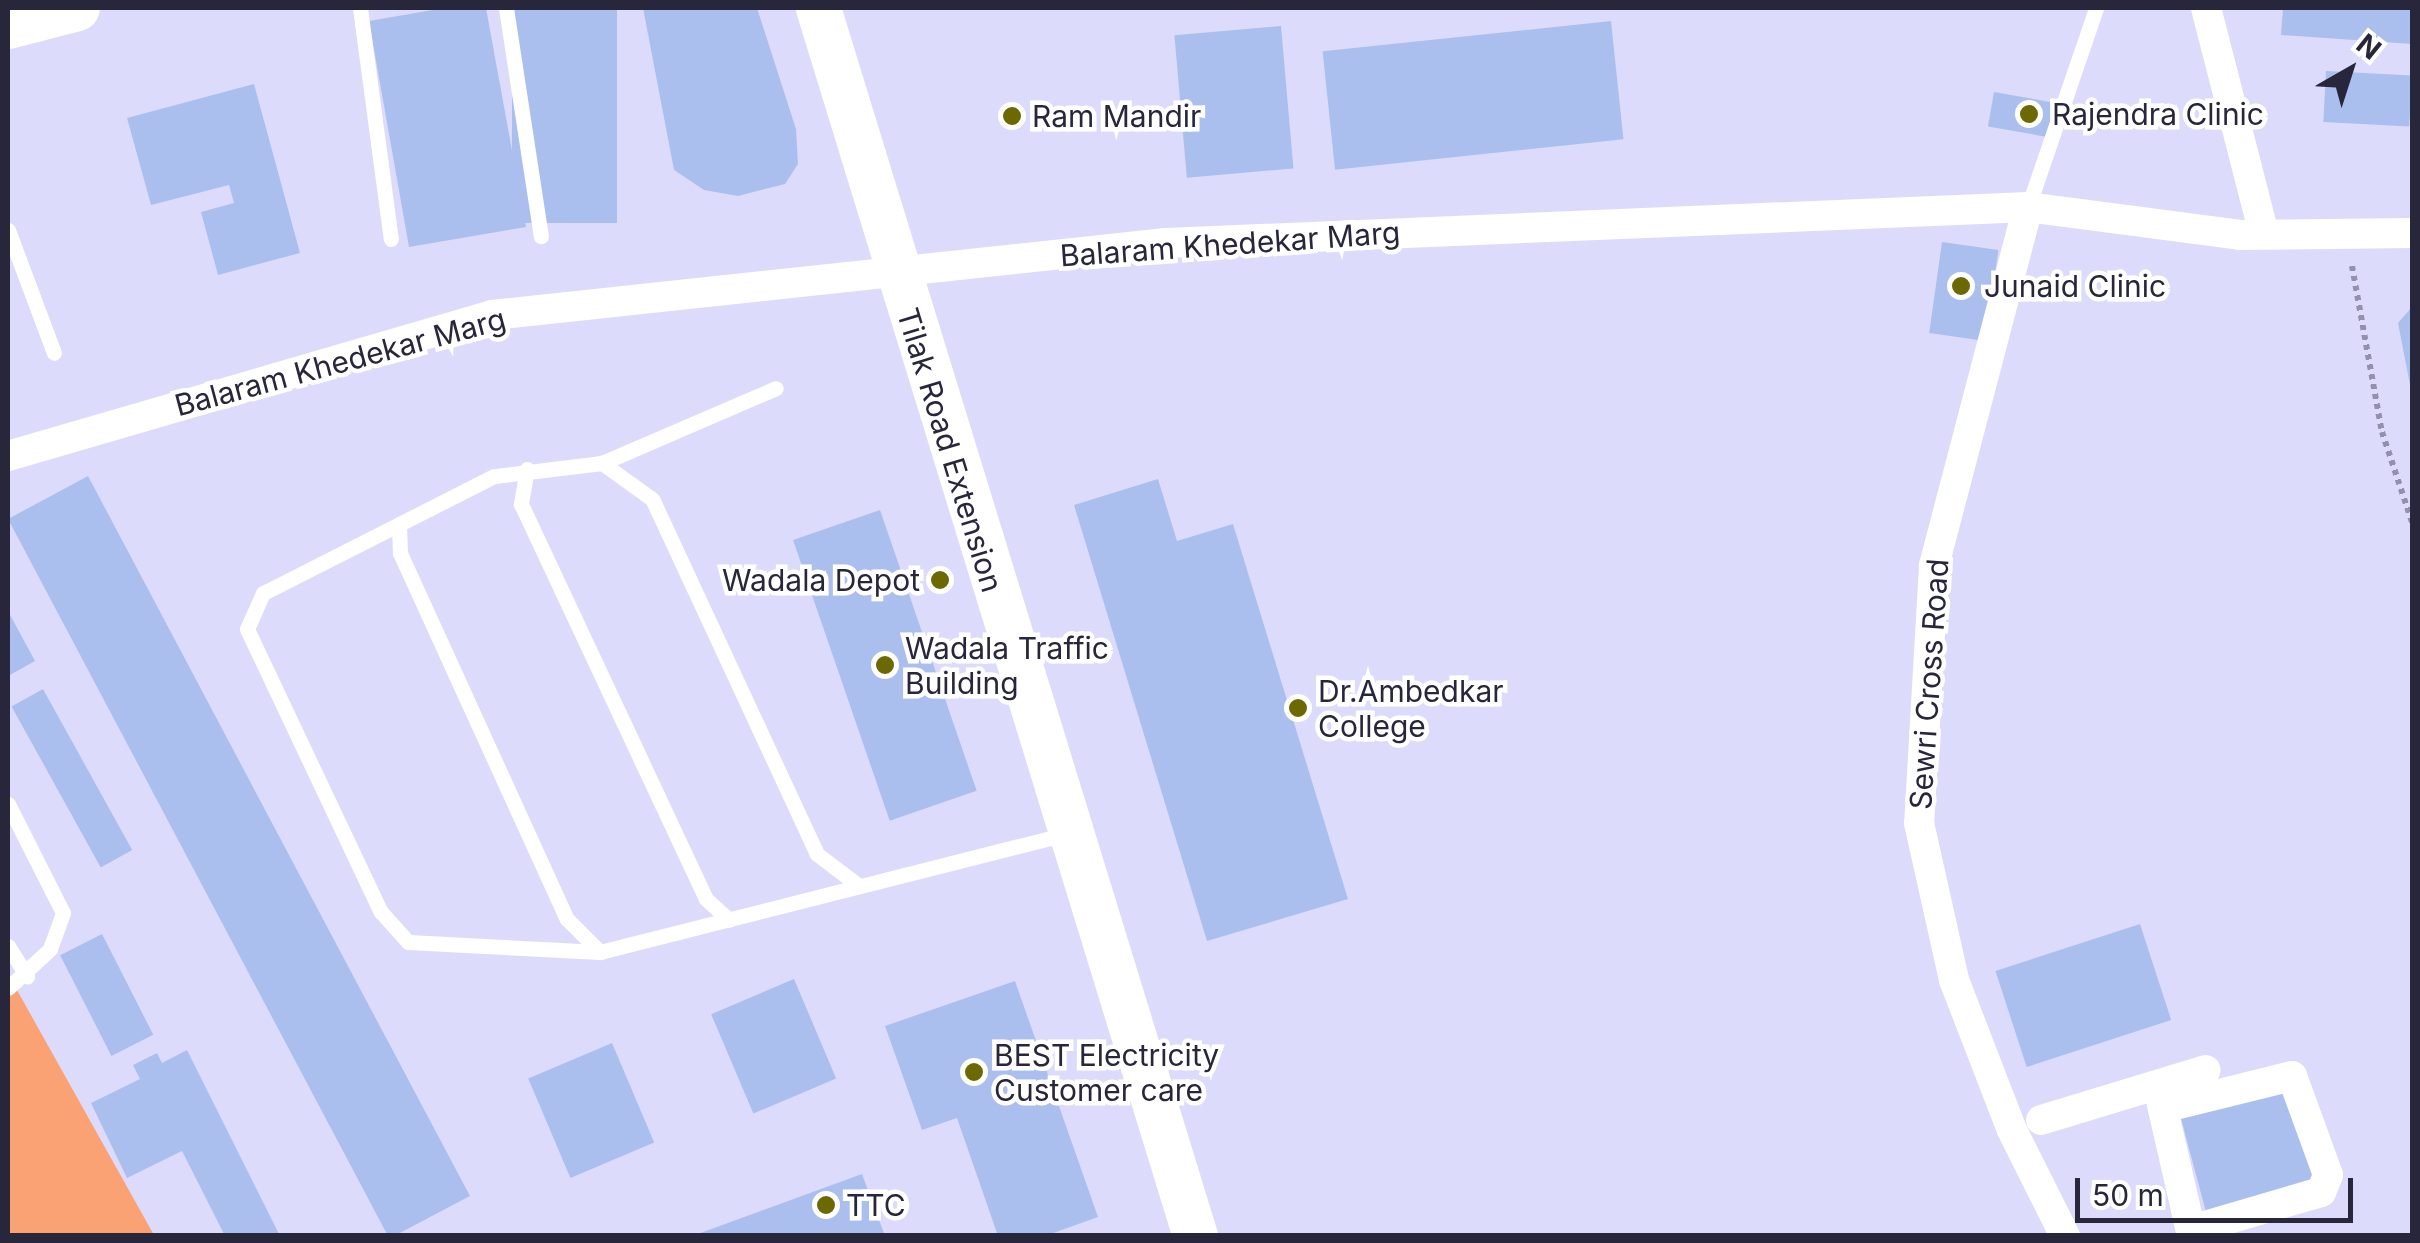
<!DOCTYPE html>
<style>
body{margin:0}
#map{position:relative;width:2420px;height:1243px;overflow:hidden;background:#dddbfb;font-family:Inter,sans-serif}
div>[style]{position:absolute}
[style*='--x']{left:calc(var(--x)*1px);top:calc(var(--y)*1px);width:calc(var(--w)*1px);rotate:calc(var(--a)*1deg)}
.green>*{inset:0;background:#fba275}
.building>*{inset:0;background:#abbfef;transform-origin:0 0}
.path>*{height:6px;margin-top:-3px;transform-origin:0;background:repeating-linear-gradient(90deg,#9290ab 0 5px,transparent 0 10px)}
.service>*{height:15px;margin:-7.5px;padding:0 7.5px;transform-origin:7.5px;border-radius:7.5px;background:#fff}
.minor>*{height:30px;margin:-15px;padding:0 15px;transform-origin:15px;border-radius:15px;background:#fff}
.secondary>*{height:45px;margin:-22.5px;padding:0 22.5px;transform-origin:22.5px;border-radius:22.5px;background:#fff}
.dots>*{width:28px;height:28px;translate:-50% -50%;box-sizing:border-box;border:5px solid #fff;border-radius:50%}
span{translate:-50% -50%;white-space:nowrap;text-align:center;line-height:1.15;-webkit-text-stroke:9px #fff;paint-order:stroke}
.poi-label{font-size:30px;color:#28263a}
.left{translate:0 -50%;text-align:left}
.right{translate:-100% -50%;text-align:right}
.street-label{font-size:30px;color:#28263a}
.frame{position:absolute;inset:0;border:10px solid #28263a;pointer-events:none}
.north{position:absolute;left:2300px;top:20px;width:100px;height:100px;-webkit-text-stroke:8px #fff;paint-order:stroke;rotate:39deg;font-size:28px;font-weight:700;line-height:40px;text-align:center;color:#28263a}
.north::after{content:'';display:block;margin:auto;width:35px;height:45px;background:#28263a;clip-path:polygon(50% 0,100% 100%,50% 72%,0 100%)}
.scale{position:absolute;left:2075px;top:1178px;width:278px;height:45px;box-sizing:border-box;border:5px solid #28263a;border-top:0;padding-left:12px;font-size:30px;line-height:35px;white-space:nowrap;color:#28263a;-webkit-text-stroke:8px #fff;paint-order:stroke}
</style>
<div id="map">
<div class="green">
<div style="clip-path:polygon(8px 974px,154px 1235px,8px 1235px)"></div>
</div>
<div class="building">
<div style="clip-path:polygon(444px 8px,486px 8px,526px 227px,409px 247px,369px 21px)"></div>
<div style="left:512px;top:8px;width:105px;height:215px"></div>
<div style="clip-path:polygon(643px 8px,757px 8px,796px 129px,798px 164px,785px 184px,738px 196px,704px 190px,674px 170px)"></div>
<div style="clip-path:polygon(2283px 8px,2412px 8px,2412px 44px,2281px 35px)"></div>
<div style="left:1611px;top:21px;width:119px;height:290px;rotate:84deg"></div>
<div style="left:1281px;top:26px;width:143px;height:107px;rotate:85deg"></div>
<div style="left:2326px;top:71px;width:86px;height:51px;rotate:3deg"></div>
<div style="clip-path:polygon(254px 84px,300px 253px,218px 275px,201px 212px,234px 203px,229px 185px,151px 205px,127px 118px)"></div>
<div style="left:1994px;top:92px;width:63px;height:35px;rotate:10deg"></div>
<div style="left:1942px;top:242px;width:57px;height:92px;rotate:8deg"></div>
<div style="clip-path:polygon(2412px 307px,2412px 395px,2398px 323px)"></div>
<div style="clip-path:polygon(88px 476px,470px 1196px,394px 1236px,388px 1236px,8px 519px)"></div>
<div style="clip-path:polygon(1158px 479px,1177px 541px,1233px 524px,1348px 899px,1207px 941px,1074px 505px)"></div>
<div style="left:880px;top:510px;width:297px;height:92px;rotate:71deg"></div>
<div style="clip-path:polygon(8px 611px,35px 661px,8px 676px)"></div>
<div style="left:43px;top:689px;width:184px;height:36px;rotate:61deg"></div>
<div style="left:2140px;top:924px;width:101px;height:152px;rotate:72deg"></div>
<div style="left:102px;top:934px;width:113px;height:47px;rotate:63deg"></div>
<div style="left:794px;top:979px;width:108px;height:90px;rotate:67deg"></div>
<div style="clip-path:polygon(1015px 981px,1098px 1217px,1045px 1236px,998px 1236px,957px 1118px,922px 1130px,885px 1026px)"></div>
<div style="left:612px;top:1043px;width:108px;height:91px;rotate:67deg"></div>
<div style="clip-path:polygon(187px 1050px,280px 1236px,225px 1236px,182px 1151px,127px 1178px,91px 1103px,140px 1079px,133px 1065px,157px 1053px,162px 1063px)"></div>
<div style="left:2290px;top:1085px;width:103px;height:114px;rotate:75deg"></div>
<div style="clip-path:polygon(862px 1174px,885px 1236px,695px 1236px,695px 1235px)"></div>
</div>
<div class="path">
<div style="--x:2352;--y:266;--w:169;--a:79.8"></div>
<div style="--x:2382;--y:432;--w:95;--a:71.6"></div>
</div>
<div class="service">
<div style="--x:360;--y:8;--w:233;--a:82.4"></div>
<div style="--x:506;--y:8;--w:231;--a:81.3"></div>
<div style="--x:2028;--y:207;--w:210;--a:-71.1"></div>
<div style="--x:8;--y:230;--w:131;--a:69.5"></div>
<div style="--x:602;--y:463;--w:189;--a:-23.3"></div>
<div style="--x:527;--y:469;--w:36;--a:100"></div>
<div style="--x:521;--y:504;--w:436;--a:64.9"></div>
<div style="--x:706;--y:899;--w:31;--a:42"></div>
<div style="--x:399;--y:524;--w:29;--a:88"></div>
<div style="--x:400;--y:553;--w:402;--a:65.5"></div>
<div style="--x:567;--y:919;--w:47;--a:45"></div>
<div style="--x:8;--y:804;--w:122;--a:63.2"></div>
<div style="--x:63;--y:913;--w:38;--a:110"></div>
<div style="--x:50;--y:949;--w:57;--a:137.1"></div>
<div style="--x:859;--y:886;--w:53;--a:-142.7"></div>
<div style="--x:817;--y:854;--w:391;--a:-114.9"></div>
<div style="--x:652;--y:499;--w:62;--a:-144.2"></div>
<div style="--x:602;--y:463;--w:109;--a:173.1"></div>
<div style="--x:494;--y:476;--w:259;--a:153.1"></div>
<div style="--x:263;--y:593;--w:39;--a:114"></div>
<div style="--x:247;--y:629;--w:313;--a:64.7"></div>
<div style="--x:381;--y:912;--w:40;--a:48"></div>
<div style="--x:408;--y:942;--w:192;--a:3"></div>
<div style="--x:600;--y:952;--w:483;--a:-14.2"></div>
<div style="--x:8;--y:946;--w:36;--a:58"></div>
</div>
<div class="minor">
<div style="--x:2206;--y:8;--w:233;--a:75.6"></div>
<div style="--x:2028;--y:207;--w:371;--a:104.7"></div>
<div style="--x:1934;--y:566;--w:257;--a:93.3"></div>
<div style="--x:1919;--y:823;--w:161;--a:77.4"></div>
<div style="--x:1954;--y:980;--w:161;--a:68.9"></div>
<div style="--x:2012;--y:1130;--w:119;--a:63.4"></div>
<div style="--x:8;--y:456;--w:504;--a:-16.24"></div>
<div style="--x:492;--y:315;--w:678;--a:-6.1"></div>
<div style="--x:1166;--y:243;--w:863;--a:-2.39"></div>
<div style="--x:2028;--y:207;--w:214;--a:7.5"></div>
<div style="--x:2240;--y:235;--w:172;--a:-0.7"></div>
<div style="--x:2159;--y:1092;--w:148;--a:77.1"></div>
<div style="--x:2163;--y:1108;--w:133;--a:-13.9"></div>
<div style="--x:2292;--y:1076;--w:105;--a:70"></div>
<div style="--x:2328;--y:1175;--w:18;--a:112"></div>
<div style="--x:2321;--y:1192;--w:135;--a:163.7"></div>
<div style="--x:2041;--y:1120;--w:172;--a:-16.9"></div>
</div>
<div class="secondary">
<div style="--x:818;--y:8;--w:1285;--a:72.93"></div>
<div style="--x:8;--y:26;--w:71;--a:-14.6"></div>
</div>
<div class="dots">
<div style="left:2029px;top:114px;background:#6c6802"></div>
<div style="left:1012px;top:116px;background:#6c6802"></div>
<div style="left:1961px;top:286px;background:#6c6802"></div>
<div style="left:940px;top:580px;background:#6c6802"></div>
<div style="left:885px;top:665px;background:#6c6802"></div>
<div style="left:1298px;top:708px;background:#6c6802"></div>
<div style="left:974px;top:1072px;background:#6c6802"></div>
<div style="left:826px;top:1205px;background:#6c6802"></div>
</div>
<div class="poi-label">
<span class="left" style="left:2052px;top:114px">Rajendra Clinic</span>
<span class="left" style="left:1032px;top:116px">Ram Mandir</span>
<span class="left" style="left:1984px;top:286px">Junaid Clinic</span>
<span class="right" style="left:920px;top:580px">Wadala Depot</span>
<span class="left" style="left:905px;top:665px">Wadala Traffic<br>Building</span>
<span class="left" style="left:1318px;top:708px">Dr.Ambedkar<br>College</span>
<span class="left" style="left:994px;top:1072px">BEST Electricity<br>Customer care</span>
<span class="left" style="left:846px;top:1205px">TTC</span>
</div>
<div class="street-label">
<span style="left:1230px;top:244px;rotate:-4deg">Balaram Khedekar Marg</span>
<span style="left:340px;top:362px;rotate:-15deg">Balaram Khedekar Marg</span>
<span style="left:950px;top:450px;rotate:73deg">Tilak Road Extension</span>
<span style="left:1929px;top:684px;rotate:-86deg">Sewri Cross Road</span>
</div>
<div class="frame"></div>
<div class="north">N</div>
<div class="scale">50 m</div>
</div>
